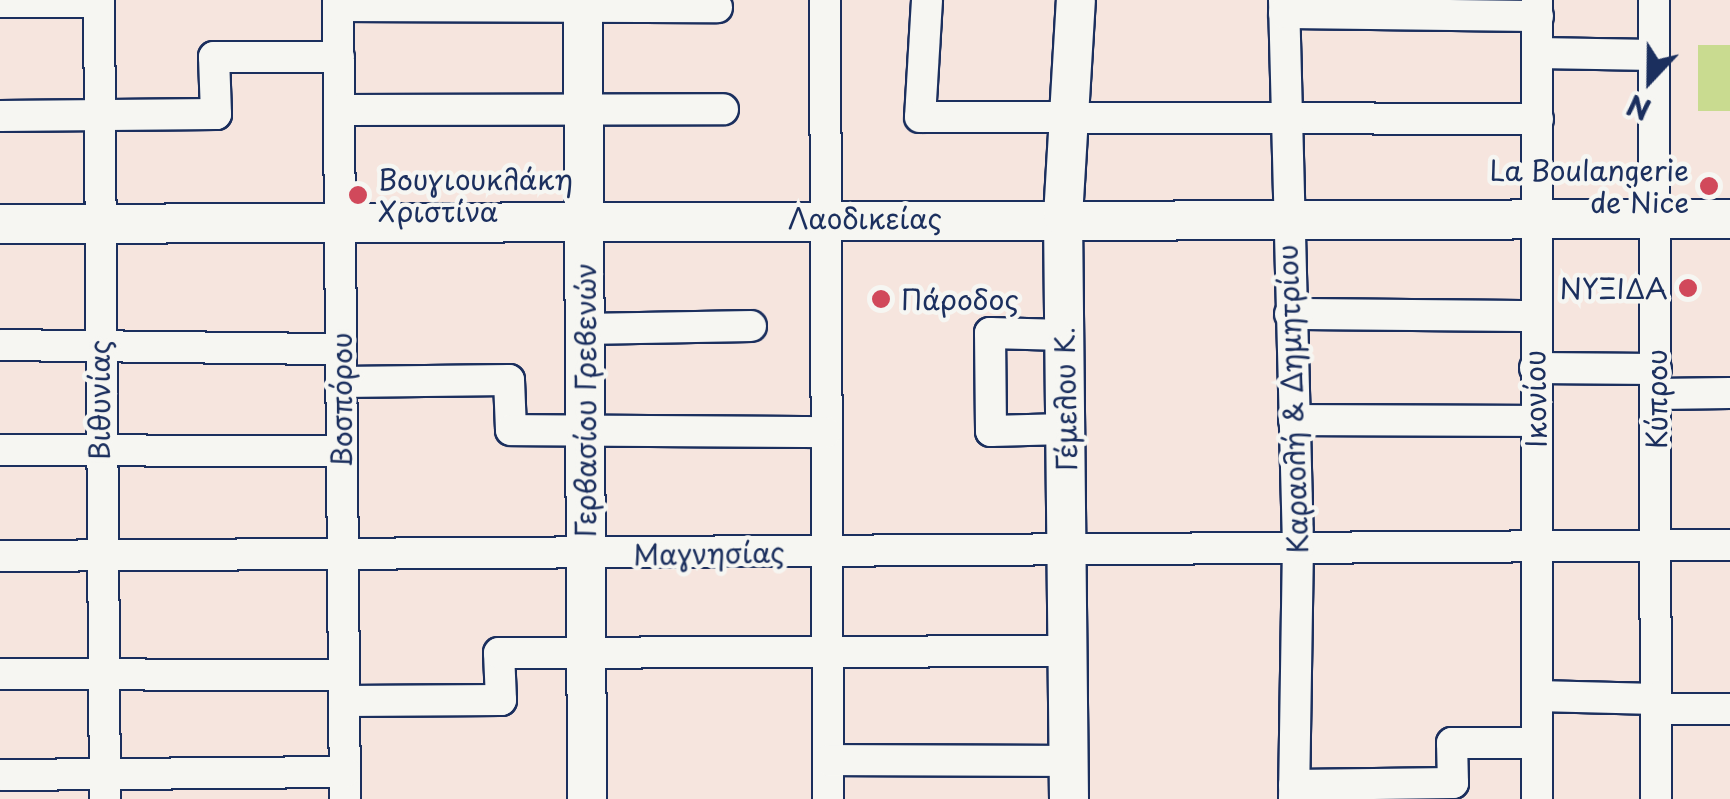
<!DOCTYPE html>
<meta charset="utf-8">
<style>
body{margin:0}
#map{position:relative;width:1730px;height:799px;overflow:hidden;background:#f6e5de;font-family:"Playpen Sans",sans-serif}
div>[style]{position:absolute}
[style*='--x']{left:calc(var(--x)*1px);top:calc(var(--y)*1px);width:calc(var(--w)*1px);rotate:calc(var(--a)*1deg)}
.green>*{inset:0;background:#c9db90;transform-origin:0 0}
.roads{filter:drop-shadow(2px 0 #1b2f5e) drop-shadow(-2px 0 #1b2f5e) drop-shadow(0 2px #1b2f5e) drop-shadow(0 -2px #1b2f5e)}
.minor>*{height:30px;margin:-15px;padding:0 15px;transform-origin:15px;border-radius:15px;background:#f6f6f2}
.major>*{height:38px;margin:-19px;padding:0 19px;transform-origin:19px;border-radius:19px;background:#f6f6f2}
.dots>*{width:28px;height:28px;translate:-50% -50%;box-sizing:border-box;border:5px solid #f6f6f2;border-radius:50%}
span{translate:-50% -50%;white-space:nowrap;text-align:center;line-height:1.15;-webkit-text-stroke:9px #f6f6f2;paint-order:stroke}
.poi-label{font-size:28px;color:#1b2f5e}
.right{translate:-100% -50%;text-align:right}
.left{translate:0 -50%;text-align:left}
.street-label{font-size:28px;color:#1b2f5e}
.north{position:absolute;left:1600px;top:30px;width:100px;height:100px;-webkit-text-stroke:8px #f6f6f2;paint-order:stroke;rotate:202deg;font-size:28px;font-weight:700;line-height:40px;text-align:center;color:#1b2f5e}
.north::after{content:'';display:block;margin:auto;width:35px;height:45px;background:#1b2f5e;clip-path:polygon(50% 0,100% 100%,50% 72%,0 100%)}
</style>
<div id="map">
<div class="green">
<div style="left:1698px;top:45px;width:32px;height:66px"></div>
</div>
<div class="roads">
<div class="minor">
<div style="--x:99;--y:0;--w:799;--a:89.57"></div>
<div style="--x:338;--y:0;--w:799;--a:89.5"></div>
<div style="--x:825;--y:0;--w:799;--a:89.78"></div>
<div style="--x:927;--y:0;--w:117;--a:93.4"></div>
<div style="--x:920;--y:117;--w:618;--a:0.19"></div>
<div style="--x:1284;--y:0;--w:544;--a:88.53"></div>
<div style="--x:1298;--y:544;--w:255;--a:90.9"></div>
<div style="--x:1654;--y:0;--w:799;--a:89.86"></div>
<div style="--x:0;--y:2;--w:99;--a:0"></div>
<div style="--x:338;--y:6;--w:379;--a:0.2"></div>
<div style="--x:1284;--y:13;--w:254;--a:0.7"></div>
<div style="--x:1538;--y:53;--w:116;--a:1"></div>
<div style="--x:339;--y:110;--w:384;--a:-0.1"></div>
<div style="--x:0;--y:116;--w:216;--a:-0.5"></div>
<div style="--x:216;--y:114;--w:57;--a:-92"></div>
<div style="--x:214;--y:57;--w:125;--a:0"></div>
<div style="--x:1290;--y:314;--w:244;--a:0.5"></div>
<div style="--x:584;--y:329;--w:167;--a:-1"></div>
<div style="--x:1064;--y:335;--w:74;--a:-178.5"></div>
<div style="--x:990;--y:333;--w:98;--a:89.4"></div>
<div style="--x:991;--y:431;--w:74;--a:-1.5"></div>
<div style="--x:0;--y:345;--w:341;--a:0.7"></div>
<div style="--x:1535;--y:368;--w:121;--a:0.5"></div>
<div style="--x:341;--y:382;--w:168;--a:-0.7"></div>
<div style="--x:509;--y:380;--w:50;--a:87.7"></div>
<div style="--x:511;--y:430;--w:315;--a:0.4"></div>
<div style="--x:1656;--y:394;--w:74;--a:-0.8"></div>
<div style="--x:1294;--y:420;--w:241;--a:0.2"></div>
<div style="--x:0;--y:450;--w:342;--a:0.2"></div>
<div style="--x:0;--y:556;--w:1730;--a:-0.36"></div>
<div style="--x:0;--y:674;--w:344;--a:0.2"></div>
<div style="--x:1537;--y:696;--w:119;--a:1.4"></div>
<div style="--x:344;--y:701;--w:157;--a:-0.4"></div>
<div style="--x:501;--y:700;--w:47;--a:-92.4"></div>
<div style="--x:499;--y:653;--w:568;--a:-0.2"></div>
<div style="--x:1656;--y:709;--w:74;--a:0"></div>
<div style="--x:828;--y:760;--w:241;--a:0.2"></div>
<div style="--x:0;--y:775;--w:345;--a:-0.5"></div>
<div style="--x:1294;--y:785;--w:159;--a:-0.7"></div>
<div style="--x:1453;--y:783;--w:40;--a:-91.4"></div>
<div style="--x:1452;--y:743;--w:85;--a:0"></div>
<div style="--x:1537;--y:799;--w:799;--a:-90"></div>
</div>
<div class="major">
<div style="--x:583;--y:0;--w:799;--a:89.71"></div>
<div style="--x:0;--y:224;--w:1730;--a:-0.17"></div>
<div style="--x:1069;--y:799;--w:582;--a:-90.59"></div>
<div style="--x:1063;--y:217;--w:217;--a:-86.6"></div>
</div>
</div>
<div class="dots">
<div style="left:1709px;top:186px;background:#d1495b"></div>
<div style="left:358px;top:195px;background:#d1495b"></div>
<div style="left:1688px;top:288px;background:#d1495b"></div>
<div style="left:881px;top:299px;background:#d1495b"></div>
</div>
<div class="poi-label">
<span class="right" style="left:1689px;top:186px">La Boulangerie<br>de Nice</span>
<span class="left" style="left:378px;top:195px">Βουγιουκλάκη<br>Χριστίνα</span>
<span class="right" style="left:1668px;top:288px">ΝΥΞΙΔΑ</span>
<span class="left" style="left:901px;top:299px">Πάροδος</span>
</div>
<div class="street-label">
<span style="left:865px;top:218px">Λαοδικείας</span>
<span style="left:1065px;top:399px;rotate:-91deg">Γέμελου Κ.</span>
<span style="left:1292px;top:399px;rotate:-92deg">Καραολή &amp; Δημητρίου</span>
<span style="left:1535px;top:399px;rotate:-91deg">Ικονίου</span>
<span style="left:1656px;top:399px;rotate:-90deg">Κύπρου</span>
<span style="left:99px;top:400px;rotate:-90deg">Βιθυνίας</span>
<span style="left:341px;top:400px;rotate:-90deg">Βοσπόρου</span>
<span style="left:585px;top:400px;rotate:-90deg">Γερβασίου Γρεβενών</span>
<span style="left:709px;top:553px;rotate:-1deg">Μαγνησίας</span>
</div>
<div class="north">N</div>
</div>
